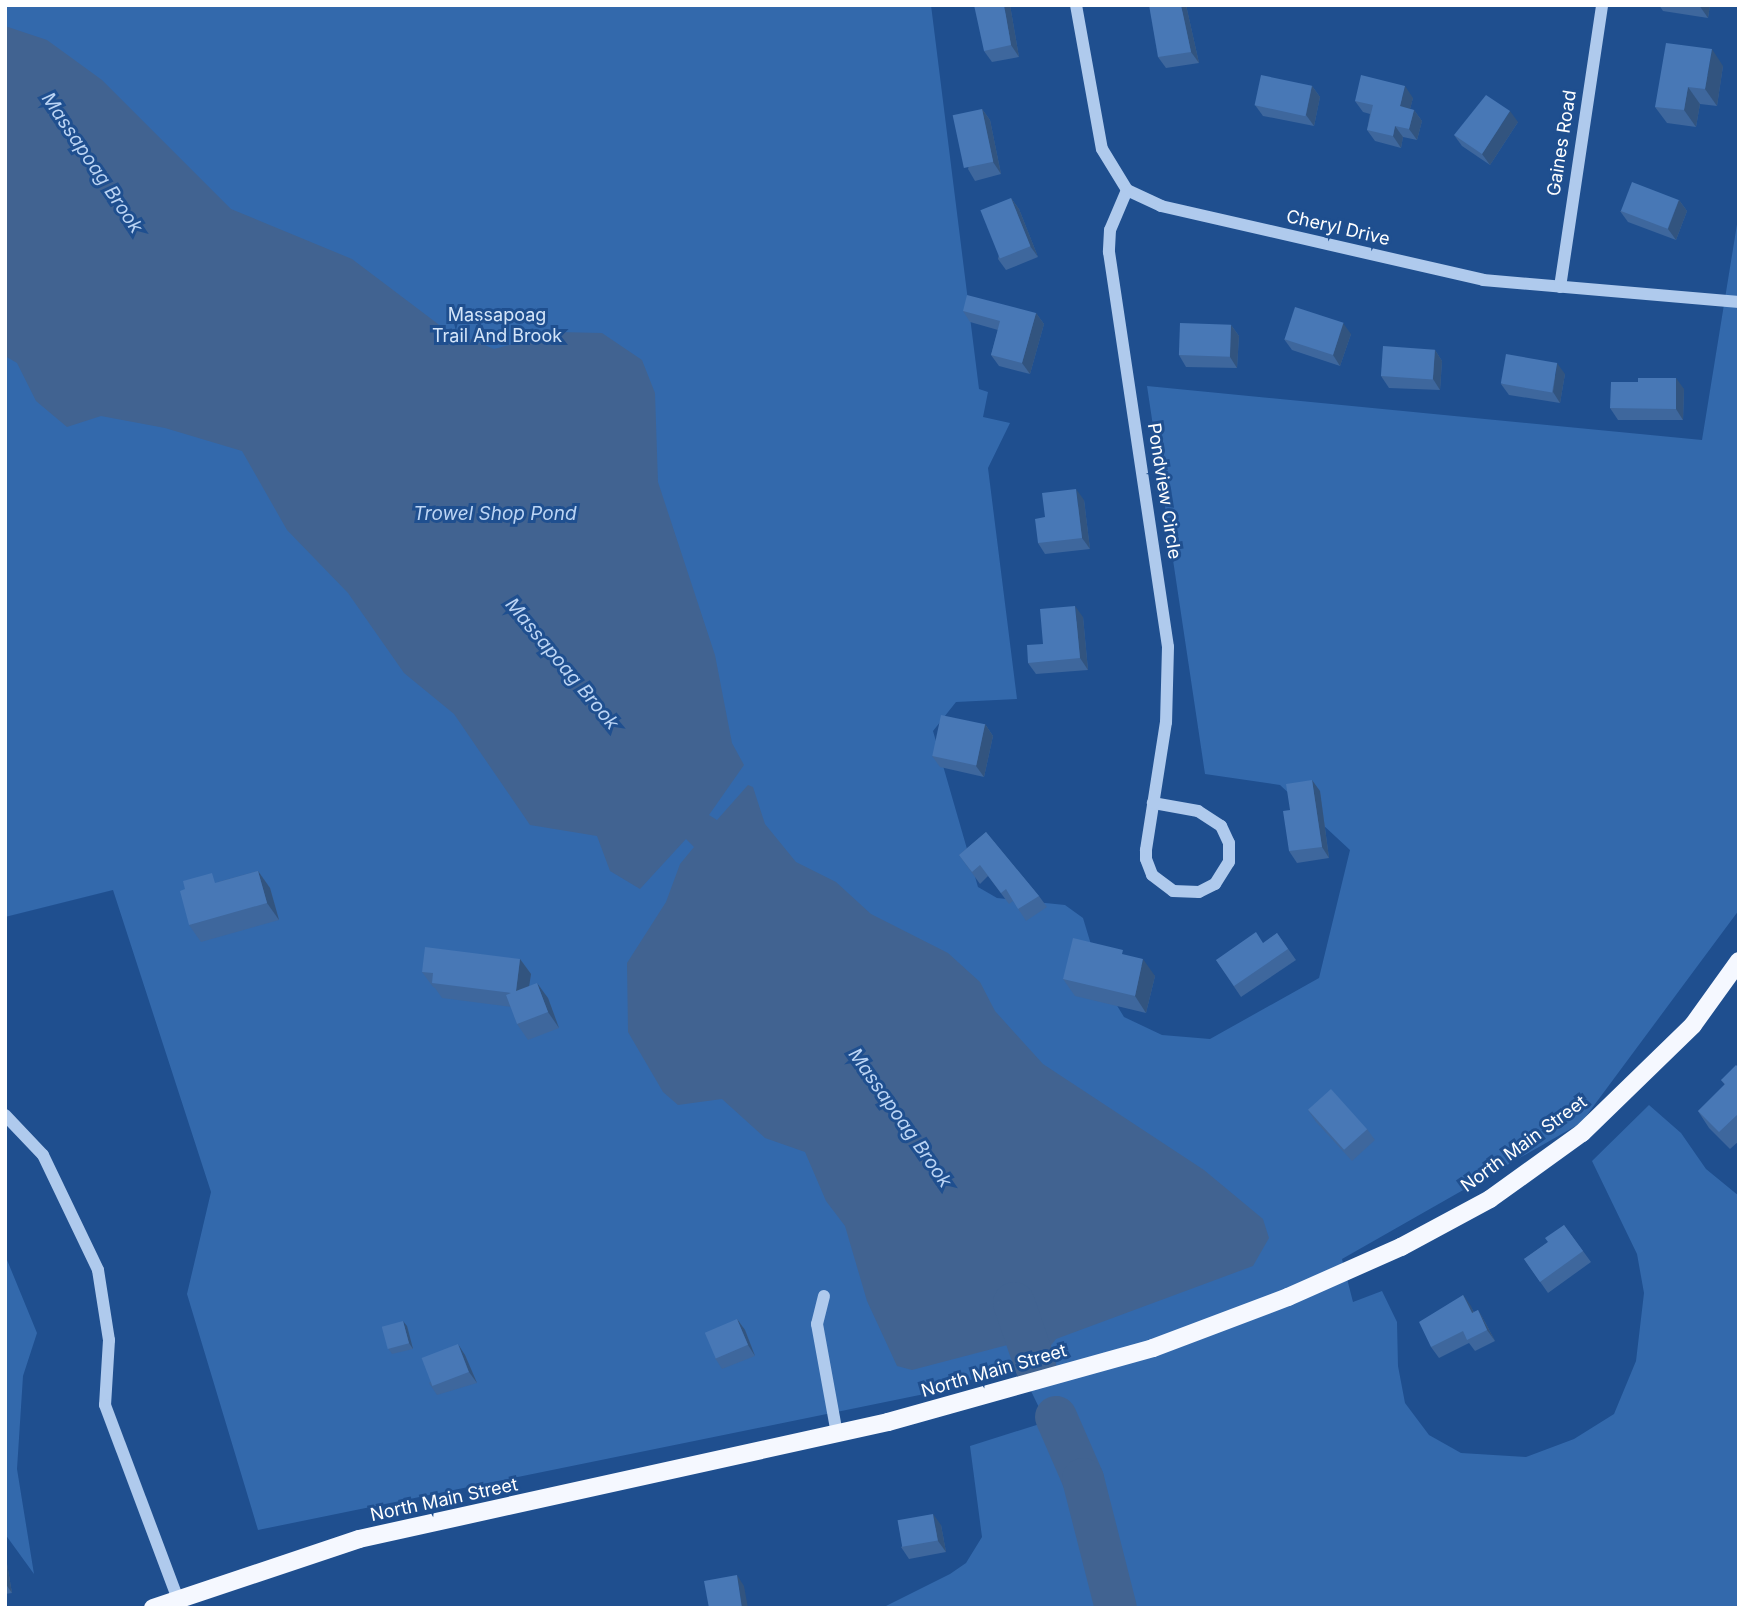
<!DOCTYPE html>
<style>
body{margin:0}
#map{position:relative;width:1744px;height:1613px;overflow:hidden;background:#1f4f8f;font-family:Inter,sans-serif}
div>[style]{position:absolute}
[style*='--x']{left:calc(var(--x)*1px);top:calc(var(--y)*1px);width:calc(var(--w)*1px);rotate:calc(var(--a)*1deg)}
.green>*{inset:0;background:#3369ac}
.water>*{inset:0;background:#416391}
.river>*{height:42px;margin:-21px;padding:0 21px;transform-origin:21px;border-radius:21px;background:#416391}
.minor>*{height:12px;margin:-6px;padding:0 6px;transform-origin:6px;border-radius:6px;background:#afcaed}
.major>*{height:18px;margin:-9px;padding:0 9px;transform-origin:9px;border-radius:9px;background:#f5f8ff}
.wall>*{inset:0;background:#3e679d}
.shaded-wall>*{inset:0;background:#32547f}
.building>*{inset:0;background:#4878b6;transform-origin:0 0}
span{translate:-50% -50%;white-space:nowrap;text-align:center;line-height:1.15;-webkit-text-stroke:6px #1f4f8f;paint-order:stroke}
.street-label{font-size:18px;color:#fff}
.park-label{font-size:18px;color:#d4e5f9}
.water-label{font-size:19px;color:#bbd4f4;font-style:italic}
.frame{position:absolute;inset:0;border:7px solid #fff;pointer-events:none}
</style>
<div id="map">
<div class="green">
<div style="clip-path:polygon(5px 5px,931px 5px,979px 389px,988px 392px,983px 417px,1010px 423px,988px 468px,1017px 699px,956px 702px,933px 731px,978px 887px,997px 898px,1065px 905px,1083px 918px,1102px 981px,1124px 1017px,1162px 1035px,1210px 1039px,1319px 978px,1350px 850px,1280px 785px,1205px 774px,1147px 386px,1702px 440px,1739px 212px,1739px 910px,1581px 1123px,1342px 1259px,1353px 1302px,1382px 1291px,1397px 1322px,1398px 1366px,1405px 1403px,1429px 1435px,1461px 1453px,1526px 1457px,1574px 1439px,1614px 1414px,1636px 1361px,1644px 1293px,1637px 1254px,1592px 1161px,1649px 1105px,1681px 1133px,1706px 1169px,1739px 1196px,1739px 1608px,882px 1608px,950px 1574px,966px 1563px,982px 1537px,970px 1446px,1046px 1422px,1017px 1362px,944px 1390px,258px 1530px,187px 1294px,211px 1192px,113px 890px,5px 917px)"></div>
<div style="clip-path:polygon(5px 1255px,37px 1333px,23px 1376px,17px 1469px,34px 1574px,5px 1534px)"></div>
</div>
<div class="water">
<div style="clip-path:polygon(5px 26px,47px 40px,102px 80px,231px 209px,352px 259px,442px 327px,494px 349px,559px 332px,602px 333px,642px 360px,655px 393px,658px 482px,715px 655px,732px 743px,744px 765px,709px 815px,717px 820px,748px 785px,753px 787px,765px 824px,796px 862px,836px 882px,871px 914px,948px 953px,980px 982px,995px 1011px,1043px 1064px,1204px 1170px,1263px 1219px,1269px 1238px,1253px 1266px,1056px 1339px,1044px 1354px,1028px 1358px,1015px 1343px,912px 1370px,897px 1366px,867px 1301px,845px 1226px,826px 1201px,805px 1152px,765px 1138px,722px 1099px,678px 1105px,663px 1092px,628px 1032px,627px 963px,666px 902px,680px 864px,694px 847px,686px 839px,640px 889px,610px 871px,597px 836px,530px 825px,454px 714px,404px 673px,348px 593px,287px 530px,242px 451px,165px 428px,101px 416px,67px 427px,36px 401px,17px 363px,5px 356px)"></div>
</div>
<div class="river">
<div style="--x:1014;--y:1303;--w:65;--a:71"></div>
<div style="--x:1056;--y:1417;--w:68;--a:66.5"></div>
<div style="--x:1083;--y:1479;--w:133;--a:75.7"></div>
</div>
<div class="minor">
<div style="--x:1076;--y:5;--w:146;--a:79.8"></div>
<div style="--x:1102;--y:149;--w:48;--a:58.6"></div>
<div style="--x:1127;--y:190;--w:38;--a:25"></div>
<div style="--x:1161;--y:206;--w:330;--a:12.9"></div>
<div style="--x:1483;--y:280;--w:257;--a:4.9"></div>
<div style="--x:1127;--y:190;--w:43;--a:113"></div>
<div style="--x:1110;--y:230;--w:22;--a:93"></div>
<div style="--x:1109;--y:252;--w:399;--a:81.5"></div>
<div style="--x:1168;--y:647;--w:75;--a:91.5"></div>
<div style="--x:1166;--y:722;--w:130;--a:98.9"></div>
<div style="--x:1146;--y:850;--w:9;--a:90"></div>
<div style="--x:1146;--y:859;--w:17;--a:69"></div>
<div style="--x:1152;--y:875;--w:26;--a:37"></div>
<div style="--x:1173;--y:891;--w:26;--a:2"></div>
<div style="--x:1199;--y:892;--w:18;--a:-27"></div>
<div style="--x:1215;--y:884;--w:26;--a:-58"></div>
<div style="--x:1229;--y:862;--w:19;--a:-90"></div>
<div style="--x:1229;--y:843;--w:19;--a:-115"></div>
<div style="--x:1221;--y:826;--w:27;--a:-147"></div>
<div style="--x:1198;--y:811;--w:46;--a:-169.9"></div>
<div style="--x:1560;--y:287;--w:285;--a:-81.5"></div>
<div style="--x:5;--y:1115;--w:55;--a:46.5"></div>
<div style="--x:43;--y:1155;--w:127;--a:64.4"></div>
<div style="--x:98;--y:1270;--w:71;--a:81.1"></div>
<div style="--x:109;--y:1340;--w:65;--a:93.5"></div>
<div style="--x:105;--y:1405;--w:207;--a:69.4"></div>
<div style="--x:824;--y:1296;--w:29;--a:104"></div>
<div style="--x:817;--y:1324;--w:112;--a:79.7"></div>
</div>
<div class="major">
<div style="--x:153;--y:1608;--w:217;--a:-18.5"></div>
<div style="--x:359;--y:1539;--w:542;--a:-12.47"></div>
<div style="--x:888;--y:1422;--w:275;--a:-15.6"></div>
<div style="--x:1153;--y:1348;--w:144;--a:-20.7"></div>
<div style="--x:1288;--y:1297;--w:124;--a:-23.9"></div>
<div style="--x:1401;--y:1247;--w:101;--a:-28.3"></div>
<div style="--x:1490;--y:1199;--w:113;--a:-35.7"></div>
<div style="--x:1582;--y:1133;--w:155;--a:-44.2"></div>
<div style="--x:1693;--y:1025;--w:79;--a:-54.3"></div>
</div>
<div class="wall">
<div style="clip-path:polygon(1010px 5px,1019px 57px,992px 62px,984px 51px)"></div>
<div style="clip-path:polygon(1186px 5px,1199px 63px,1166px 68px,1158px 57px)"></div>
<div style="clip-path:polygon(1659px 5px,1710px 5px,1708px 18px,1663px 11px)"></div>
<div style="clip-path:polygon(1723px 66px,1717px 106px,1700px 104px,1696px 127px,1667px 123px,1655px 107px)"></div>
<div style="clip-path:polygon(1312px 86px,1320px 97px,1314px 126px,1263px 116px,1255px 105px)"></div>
<div style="clip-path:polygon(1413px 98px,1410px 109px,1414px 110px,1422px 121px,1417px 140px,1403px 137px,1401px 148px,1375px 141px,1367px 130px,1370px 114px,1363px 112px,1355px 101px)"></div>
<div style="clip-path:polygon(982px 109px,990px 120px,1001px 174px,975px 181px,968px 169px)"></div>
<div style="clip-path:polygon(1518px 122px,1490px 165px,1462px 146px,1454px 135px)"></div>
<div style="clip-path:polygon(1011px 198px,1019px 209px,1038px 257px,1006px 270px,998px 259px)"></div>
<div style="clip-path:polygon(1679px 200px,1687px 211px,1676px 240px,1628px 222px,1620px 211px)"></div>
<div style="clip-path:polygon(963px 311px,1036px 313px,1044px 324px,1030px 374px,999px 366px,991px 355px,998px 330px,970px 322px)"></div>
<div style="clip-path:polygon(1231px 325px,1239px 336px,1237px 368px,1186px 367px,1179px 355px)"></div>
<div style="clip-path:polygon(1351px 334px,1340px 366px,1292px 350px,1284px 339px)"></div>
<div style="clip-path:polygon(1435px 350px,1442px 361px,1440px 390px,1389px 388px,1381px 376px)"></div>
<div style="clip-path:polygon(1565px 374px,1560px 403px,1509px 395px,1501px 384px)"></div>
<div style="clip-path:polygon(1638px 382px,1684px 389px,1683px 420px,1618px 420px,1610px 408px)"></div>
<div style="clip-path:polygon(1084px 500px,1090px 549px,1045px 554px,1038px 543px)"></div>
<div style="clip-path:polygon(1083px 617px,1088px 670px,1036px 674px,1028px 663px,1043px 644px)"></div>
<div style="clip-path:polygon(985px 724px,993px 736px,984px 777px,940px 767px,932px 756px)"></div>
<div style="clip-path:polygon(1320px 791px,1329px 858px,1297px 863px,1289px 851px,1290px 810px)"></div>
<div style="clip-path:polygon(986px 832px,1039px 896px,1047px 907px,1026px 921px,1013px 901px,1009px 904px,988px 876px,980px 884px,959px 855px)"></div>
<div style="clip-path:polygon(258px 871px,270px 888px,279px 920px,201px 942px,189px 925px,218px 882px)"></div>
<div style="clip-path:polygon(1277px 933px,1296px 960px,1241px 997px,1216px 960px,1264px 943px)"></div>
<div style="clip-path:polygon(1126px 955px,1155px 976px,1146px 1013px,1075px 996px,1063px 979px)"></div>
<div style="clip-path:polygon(520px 959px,531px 974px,529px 986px,548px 998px,559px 1028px,528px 1040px,517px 1024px,511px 1007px,442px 998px,435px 988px,433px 987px,422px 972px)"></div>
<div style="clip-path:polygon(1739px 1068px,1739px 1141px,1730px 1149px,1709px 1128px,1698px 1111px,1725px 1085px,1721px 1080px)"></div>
<div style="clip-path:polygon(1308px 1110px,1367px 1129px,1375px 1140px,1352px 1161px,1316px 1122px)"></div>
<div style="clip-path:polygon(1564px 1225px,1591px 1262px,1548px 1293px,1524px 1259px,1548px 1242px)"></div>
<div style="clip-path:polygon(1463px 1295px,1474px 1312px,1478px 1310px,1485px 1322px,1495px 1341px,1475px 1351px,1469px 1343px,1439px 1358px,1431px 1347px)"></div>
<div style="clip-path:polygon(737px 1319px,745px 1330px,755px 1356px,722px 1369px,715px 1358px)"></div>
<div style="clip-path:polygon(407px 1326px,413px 1349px,392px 1354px,388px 1348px)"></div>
<div style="clip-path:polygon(465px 1355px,477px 1383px,437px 1395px,429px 1383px)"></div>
<div style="clip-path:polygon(941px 1525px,946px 1552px,909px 1559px,901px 1547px)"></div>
<div style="clip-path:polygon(5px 1561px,7px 1564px,12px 1593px,5px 1594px)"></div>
</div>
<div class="shaded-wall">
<div style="clip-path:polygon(1004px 5px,1010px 5px,1019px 57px,1011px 45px)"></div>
<div style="clip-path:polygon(1181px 5px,1186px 5px,1199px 63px,1191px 52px)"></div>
<div style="clip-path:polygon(1699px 5px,1710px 5px,1708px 18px)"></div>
<div style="clip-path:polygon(1712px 49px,1723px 66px,1717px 106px,1705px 89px)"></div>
<div style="clip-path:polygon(1312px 86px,1320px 97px,1314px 126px,1306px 115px)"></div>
<div style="clip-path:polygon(1405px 86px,1413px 98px,1408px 117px,1400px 106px)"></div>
<div style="clip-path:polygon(1688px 87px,1700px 104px,1696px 127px,1684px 110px)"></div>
<div style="clip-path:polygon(982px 109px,990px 120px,1001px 174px,993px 162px)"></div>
<div style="clip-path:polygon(1414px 110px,1422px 121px,1417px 140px,1409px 129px)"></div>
<div style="clip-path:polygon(1510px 111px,1518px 122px,1490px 165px,1482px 154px)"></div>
<div style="clip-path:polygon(1395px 126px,1403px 137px,1401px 148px,1393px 136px)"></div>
<div style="clip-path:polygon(1011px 198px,1019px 209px,1038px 257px,1030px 246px)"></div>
<div style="clip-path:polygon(1679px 200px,1687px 211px,1676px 240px,1668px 229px)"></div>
<div style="clip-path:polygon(1036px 313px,1044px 324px,1030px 374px,1022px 363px)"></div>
<div style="clip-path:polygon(1343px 323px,1351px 334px,1340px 366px,1333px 355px)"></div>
<div style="clip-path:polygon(1231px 325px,1239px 336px,1237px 368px,1230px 357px)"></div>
<div style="clip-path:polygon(1435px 350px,1442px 361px,1440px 390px,1433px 379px)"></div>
<div style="clip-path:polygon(1557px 363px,1565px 374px,1560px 403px,1553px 392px)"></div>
<div style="clip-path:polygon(1676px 378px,1684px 389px,1683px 420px,1676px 409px)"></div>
<div style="clip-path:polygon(1076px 489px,1084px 500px,1090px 549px,1082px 538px)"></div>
<div style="clip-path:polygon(1075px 606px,1083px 617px,1088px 670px,1080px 658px)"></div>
<div style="clip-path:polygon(985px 724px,993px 736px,984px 777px,976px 766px)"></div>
<div style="clip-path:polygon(1312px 780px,1320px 791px,1329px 858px,1322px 847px)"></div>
<div style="clip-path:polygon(258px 871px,270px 888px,279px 920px,267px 903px)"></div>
<div style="clip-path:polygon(520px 959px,531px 974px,526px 1006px,516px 991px)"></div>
<div style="clip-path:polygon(1143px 959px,1155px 976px,1146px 1013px,1135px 996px)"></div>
<div style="clip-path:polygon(537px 983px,548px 998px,559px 1028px,548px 1012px)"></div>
<div style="clip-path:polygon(1463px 1295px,1471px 1306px,1479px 1325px,1472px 1313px)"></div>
<div style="clip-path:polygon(1478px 1310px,1485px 1322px,1495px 1341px,1487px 1330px)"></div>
<div style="clip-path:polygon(737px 1319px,745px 1330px,755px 1356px,748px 1345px)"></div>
<div style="clip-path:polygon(403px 1321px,407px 1326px,413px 1349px,409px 1343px)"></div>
<div style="clip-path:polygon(458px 1344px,465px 1355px,477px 1383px,469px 1372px)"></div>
<div style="clip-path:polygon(933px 1514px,941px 1525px,946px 1552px,938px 1541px)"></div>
<div style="clip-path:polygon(5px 1561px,7px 1564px,12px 1593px,5px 1583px)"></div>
<div style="clip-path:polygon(737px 1575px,744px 1586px,748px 1608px,742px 1608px)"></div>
</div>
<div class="building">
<div style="clip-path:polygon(974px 5px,1004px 5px,1011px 45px,984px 51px)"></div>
<div style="clip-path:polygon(1149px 5px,1181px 5px,1191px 52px,1158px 57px)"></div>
<div style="clip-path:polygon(1666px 43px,1712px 49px,1705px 89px,1688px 87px,1684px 110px,1655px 107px)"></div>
<div style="left:1261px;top:75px;width:52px;height:31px;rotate:12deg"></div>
<div style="clip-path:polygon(1361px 75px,1405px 86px,1400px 106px,1414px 110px,1409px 129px,1395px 126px,1393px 136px,1367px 130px,1373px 105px,1355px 101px)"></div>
<div style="clip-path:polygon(1486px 95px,1510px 111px,1482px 154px,1454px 135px)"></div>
<div style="left:982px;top:109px;width:54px;height:30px;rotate:78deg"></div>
<div style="left:1632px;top:182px;width:50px;height:31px;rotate:21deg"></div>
<div style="left:1011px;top:198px;width:52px;height:33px;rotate:68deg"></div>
<div style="clip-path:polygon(967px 295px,1036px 313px,1022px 363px,991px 355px,1000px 321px,963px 311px)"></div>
<div style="left:1295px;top:307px;width:51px;height:34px;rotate:18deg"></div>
<div style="left:1180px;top:323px;width:51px;height:32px;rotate:2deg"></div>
<div style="left:1383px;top:346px;width:52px;height:30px;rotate:4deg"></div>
<div style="left:1506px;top:354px;width:52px;height:30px;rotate:10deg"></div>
<div style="clip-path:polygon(1638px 378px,1676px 378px,1676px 409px,1610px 408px,1611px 382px,1638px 382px)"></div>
<div style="clip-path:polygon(1076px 489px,1082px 538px,1038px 543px,1035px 519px,1045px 517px,1042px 493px)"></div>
<div style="clip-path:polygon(1075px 606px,1080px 658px,1028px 663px,1027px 645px,1043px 644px,1040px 609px)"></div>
<div style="left:941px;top:715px;width:45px;height:42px;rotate:12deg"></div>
<div style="clip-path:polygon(1312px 780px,1322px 847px,1289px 851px,1283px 811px,1290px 810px,1286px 784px)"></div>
<div style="clip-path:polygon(986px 832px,1039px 896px,1018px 909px,1006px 889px,1001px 893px,980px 865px,972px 872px,959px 855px)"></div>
<div style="clip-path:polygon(258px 871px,267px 903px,189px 925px,180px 891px,185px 889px,183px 881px,212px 873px,215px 883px)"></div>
<div style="clip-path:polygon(1256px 932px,1263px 943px,1277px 933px,1288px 949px,1234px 986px,1216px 960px)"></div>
<div style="clip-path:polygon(1073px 938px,1123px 950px,1122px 954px,1143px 959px,1135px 996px,1063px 979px)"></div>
<div style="clip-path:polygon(425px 947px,520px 959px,516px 991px,537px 983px,548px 1012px,517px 1024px,506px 995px,511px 993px,432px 983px,433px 973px,422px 972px)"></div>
<div style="clip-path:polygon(1736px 1065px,1739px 1068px,1739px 1117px,1737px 1115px,1719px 1132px,1698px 1111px,1725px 1084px,1721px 1080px)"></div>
<div style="left:1331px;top:1089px;width:54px;height:31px;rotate:48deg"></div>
<div style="clip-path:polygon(1564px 1225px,1583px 1251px,1540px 1282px,1524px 1259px,1548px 1242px,1545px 1238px)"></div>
<div style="clip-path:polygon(1463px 1295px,1472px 1313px,1478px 1310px,1487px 1330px,1467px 1340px,1463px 1331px,1431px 1347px,1419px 1322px)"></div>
<div style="left:737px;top:1319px;width:28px;height:35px;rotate:67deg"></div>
<div style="left:403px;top:1321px;width:23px;height:22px;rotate:75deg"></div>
<div style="left:458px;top:1344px;width:30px;height:39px;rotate:69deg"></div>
<div style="left:933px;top:1514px;width:27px;height:36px;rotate:80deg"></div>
<div style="clip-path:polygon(737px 1575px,742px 1608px,709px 1608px,704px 1581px)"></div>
</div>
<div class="street-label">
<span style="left:1562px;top:143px;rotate:-81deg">Gaines Road</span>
<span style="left:1338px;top:228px;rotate:13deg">Cheryl Drive</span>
<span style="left:1164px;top:491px;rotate:81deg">Pondview Circle</span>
<span style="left:1524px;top:1144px;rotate:-36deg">North Main Street</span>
<span style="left:994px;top:1371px;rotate:-16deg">North Main Street</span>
<span style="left:444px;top:1500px;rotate:-12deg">North Main Street</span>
</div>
<div class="park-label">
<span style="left:497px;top:326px">Massapoag<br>Trail And Brook</span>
</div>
<div class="water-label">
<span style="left:92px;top:163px;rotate:56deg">Massapoag Brook</span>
<span style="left:495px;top:514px">Trowel Shop Pond</span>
<span style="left:562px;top:664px;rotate:50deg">Massapoag Brook</span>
<span style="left:900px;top:1118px;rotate:55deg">Massapoag Brook</span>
</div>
<div class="frame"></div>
</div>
